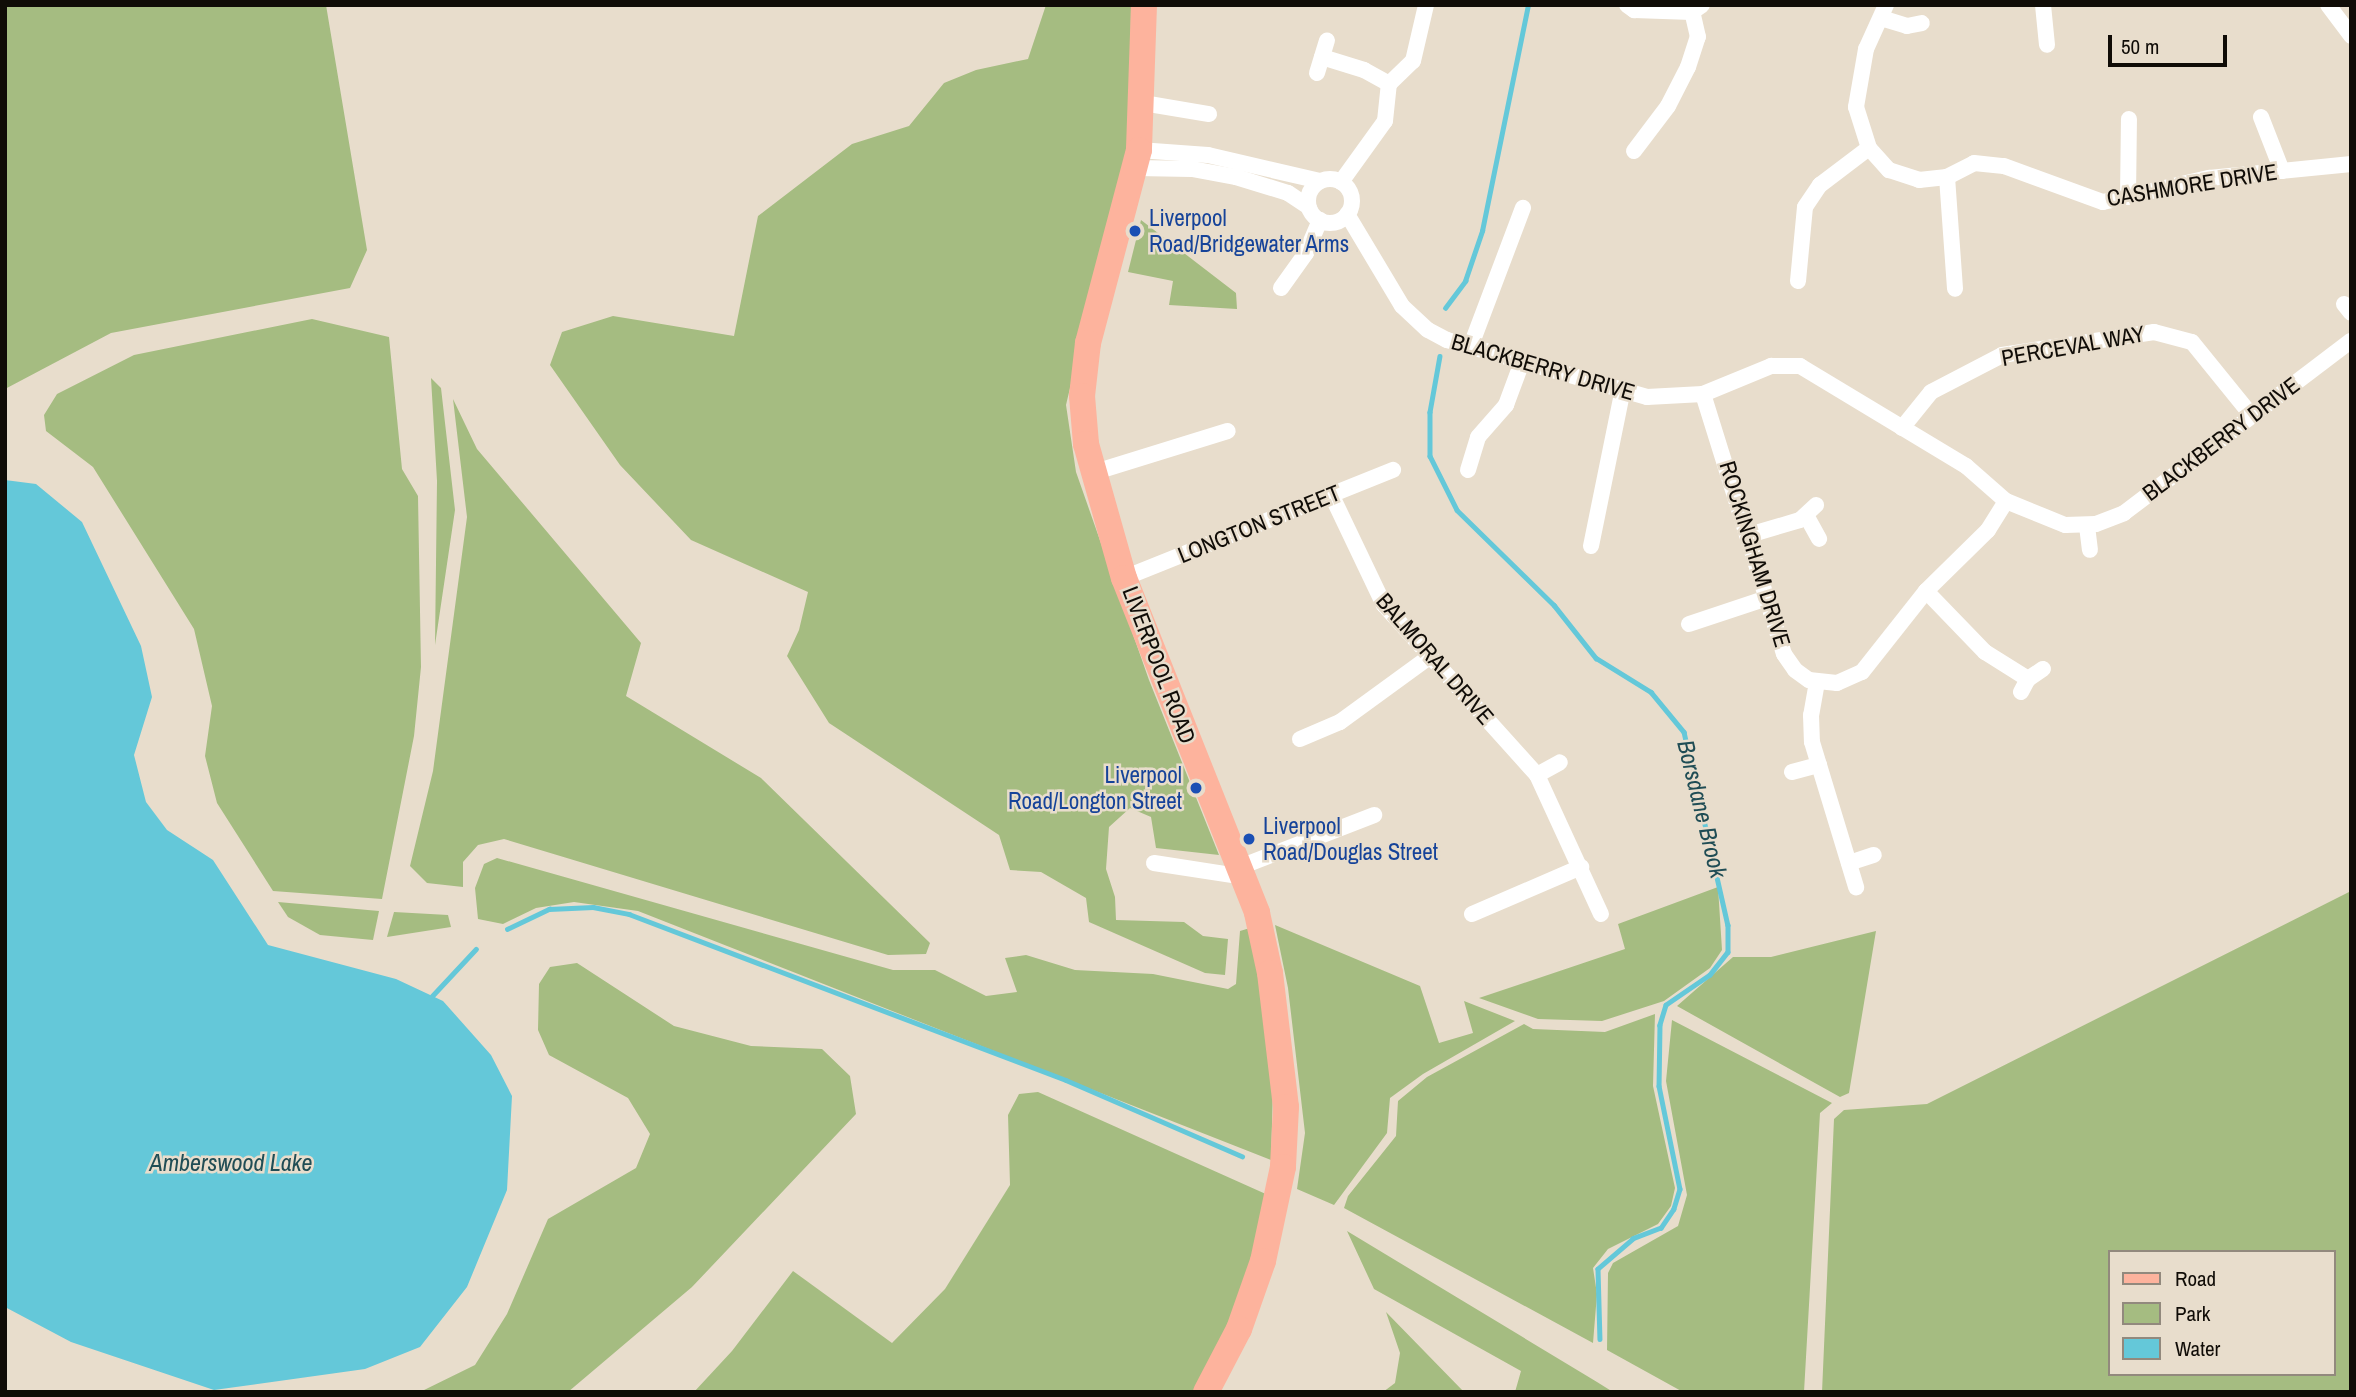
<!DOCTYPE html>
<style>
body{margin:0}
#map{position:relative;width:2356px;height:1397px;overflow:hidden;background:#e8ddcc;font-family:"Archivo Narrow",sans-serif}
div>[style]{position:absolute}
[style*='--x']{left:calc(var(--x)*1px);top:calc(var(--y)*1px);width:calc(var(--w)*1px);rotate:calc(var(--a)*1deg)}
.green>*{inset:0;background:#a5bc81}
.water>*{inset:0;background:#64c8d9}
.stream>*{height:4.5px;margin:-2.25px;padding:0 2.25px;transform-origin:2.25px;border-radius:2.25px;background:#64c8d9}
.street>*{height:16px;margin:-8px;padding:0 8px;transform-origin:8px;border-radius:8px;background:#fff}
.street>.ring{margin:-8px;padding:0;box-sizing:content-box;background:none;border:16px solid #fff;border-radius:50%}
.primary>*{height:26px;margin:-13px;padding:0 13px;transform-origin:13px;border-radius:13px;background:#fdb39d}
.dots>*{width:19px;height:19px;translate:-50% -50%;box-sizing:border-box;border:4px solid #e8ddcc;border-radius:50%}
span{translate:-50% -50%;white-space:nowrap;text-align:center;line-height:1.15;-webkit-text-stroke:5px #e8ddcc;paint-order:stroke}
.street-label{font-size:23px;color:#100c07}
.transit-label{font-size:23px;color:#164399}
.left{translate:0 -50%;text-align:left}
.right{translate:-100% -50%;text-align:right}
.water-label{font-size:24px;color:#204d55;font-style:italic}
.frame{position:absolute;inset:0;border:7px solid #100c07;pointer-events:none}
.legend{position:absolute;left:2108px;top:1250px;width:228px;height:126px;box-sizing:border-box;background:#e8ddcc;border:2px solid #92897d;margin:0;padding:9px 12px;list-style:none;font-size:21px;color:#100c07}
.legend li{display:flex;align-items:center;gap:14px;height:35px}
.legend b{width:35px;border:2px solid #92897d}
.scale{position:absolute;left:2108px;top:35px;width:119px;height:32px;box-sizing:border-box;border:4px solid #100c07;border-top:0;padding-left:9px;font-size:21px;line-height:24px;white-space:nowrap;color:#100c07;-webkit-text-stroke:5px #e8ddcc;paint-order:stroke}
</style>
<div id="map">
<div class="green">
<div style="clip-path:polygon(5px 5px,326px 5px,367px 250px,350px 288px,111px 333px,5px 389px)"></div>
<div style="clip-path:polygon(1046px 5px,1131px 5px,1130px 134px,1066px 405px,1076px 472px,1149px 680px,1219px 855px,1156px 848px,1151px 817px,1130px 808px,1109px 827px,1106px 869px,1115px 897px,1116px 920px,1184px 922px,1203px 936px,1228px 939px,1225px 975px,1205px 973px,1089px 922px,1086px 898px,1041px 872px,1010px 870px,999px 835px,829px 723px,787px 656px,799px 630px,808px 592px,691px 540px,620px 465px,550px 365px,562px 332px,613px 316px,734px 336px,758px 216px,852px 144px,909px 126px,944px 83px,976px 70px,1028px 59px)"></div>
<div style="clip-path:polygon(1141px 220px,1236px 293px,1237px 309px,1169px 305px,1173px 281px,1128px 272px)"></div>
<div style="clip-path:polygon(312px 319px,389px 337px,402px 469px,418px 496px,421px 667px,414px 736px,382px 899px,273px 891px,217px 803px,205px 756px,212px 706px,194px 629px,93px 467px,46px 431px,44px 415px,57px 394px,134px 355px)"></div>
<div style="clip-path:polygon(431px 378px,441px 388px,455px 510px,435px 645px,437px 481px)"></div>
<div style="clip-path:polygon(453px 399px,477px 449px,641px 643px,626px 696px,761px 778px,930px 943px,926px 954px,888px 955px,504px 839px,478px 845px,463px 862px,463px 887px,427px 883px,410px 866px,433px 771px,467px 517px)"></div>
<div style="clip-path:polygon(497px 858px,893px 970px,935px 970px,986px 996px,1017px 992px,1005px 958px,1026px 955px,1075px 970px,1153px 974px,1228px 989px,1236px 984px,1240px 931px,1250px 928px,1258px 959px,1273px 1086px,1271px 1160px,638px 911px,574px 902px,536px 908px,503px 924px,478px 919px,475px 888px,484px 864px)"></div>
<div style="clip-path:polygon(1718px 887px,1722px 950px,1710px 968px,1664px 1001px,1602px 1021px,1538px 1019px,1479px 998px,1625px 949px,1618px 924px)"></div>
<div style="clip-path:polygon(evenodd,2351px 891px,2351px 1392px,1822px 1392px,1834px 1119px,1844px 1110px,1927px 1104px,2351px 891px,2109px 1252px,2333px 1252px,2333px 1374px,2109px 1374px,2109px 1252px)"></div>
<div style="clip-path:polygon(278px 902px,379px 911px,373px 940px,320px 935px,288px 917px)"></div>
<div style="clip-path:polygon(394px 912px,448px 915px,451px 927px,387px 937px)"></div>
<div style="clip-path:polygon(1275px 925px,1420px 986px,1439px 1043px,1473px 1033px,1464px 1001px,1515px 1021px,1423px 1074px,1390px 1098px,1387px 1133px,1334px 1205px,1297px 1189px,1305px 1133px,1288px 988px)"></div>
<div style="clip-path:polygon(1876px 931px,1849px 1093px,1840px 1097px,1677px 1006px,1733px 957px,1771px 957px)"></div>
<div style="clip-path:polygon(577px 963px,674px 1026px,751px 1046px,822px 1049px,850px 1076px,856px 1114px,692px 1287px,568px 1392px,420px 1392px,475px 1365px,507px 1314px,548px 1219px,636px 1168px,650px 1134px,628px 1098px,549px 1055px,538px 1030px,539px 984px,550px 967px)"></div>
<div style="clip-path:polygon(1655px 1014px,1653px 1086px,1675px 1188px,1671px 1206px,1658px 1224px,1608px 1249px,1593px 1268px,1597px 1294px,1593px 1343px,1344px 1208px,1348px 1196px,1396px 1136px,1398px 1101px,1427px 1077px,1524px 1024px,1533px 1029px,1605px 1032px)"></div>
<div style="clip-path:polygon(1672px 1020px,1832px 1103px,1820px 1113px,1804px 1392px,1683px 1392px,1607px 1350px,1608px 1273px,1613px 1263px,1678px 1226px,1687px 1195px,1666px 1081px)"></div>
<div style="clip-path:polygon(1038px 1092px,1268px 1195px,1246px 1284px,1199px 1392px,694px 1392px,732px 1351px,793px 1271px,892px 1343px,945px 1289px,1010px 1185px,1008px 1115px,1019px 1094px)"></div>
<div style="clip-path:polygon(1347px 1231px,1597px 1382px,1613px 1392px,1515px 1392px,1521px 1371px,1374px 1289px)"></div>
<div style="clip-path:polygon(1386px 1312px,1464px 1392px,1383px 1392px,1395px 1383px,1400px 1353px)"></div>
</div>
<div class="water">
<div style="clip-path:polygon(5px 480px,36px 484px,82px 522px,141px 646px,152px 697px,134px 755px,146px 802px,167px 830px,213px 860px,268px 945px,396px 979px,443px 1001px,491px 1055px,512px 1096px,507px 1190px,467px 1287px,420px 1347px,365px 1369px,214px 1390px,71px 1342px,5px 1307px)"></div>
</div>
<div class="stream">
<div style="--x:1445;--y:308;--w:34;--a:-53"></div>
<div style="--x:1465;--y:281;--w:53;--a:-71.2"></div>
<div style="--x:1482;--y:231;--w:231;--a:-78.5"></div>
<div style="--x:1440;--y:356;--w:57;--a:100.1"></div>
<div style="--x:1430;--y:412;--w:44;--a:90"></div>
<div style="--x:1430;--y:456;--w:60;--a:63.4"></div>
<div style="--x:1457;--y:510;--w:136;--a:44.4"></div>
<div style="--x:1554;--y:605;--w:68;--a:51.6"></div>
<div style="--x:1596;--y:658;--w:65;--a:31.7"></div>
<div style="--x:1651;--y:692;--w:52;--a:50.5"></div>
<div style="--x:1684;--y:732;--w:198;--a:77.2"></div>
<div style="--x:1728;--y:925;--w:27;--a:90"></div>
<div style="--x:1728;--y:952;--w:29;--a:128"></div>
<div style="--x:1710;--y:975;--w:53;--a:145.7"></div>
<div style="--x:1666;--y:1005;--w:21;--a:107"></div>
<div style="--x:1660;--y:1025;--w:61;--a:90.9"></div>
<div style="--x:1659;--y:1086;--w:105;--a:78.5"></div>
<div style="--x:1680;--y:1189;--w:21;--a:107"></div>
<div style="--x:1674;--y:1209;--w:23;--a:124"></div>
<div style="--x:1661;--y:1228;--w:30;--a:159"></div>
<div style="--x:1633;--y:1239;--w:46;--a:139.4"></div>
<div style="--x:1598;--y:1269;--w:70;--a:88.4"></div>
<div style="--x:507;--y:929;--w:47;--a:-25.5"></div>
<div style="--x:549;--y:909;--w:44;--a:-2.6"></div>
<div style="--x:593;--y:907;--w:37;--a:11"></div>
<div style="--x:629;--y:914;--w:467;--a:20.8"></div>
<div style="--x:1066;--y:1080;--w:192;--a:23.4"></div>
<div style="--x:432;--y:996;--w:64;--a:-46.9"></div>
</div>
<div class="street">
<div style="--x:1627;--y:5;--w:9;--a:36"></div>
<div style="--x:1634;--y:10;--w:58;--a:2"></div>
<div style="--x:1886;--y:5;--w:48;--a:114.4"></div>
<div style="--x:1866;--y:49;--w:59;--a:99.8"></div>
<div style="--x:1856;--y:107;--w:43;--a:72.4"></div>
<div style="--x:1869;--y:148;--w:30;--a:48"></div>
<div style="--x:1889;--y:170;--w:32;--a:18"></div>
<div style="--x:1919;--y:180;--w:28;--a:-6"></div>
<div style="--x:1947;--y:177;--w:30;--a:-27"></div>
<div style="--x:1974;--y:163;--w:30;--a:6"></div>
<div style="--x:2004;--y:166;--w:105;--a:20"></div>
<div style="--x:2103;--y:202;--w:109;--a:-12.8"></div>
<div style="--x:2209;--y:178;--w:143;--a:-5.6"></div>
<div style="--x:2043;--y:5;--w:40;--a:84.3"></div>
<div style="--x:2328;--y:5;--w:39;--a:53"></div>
<div style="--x:1881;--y:18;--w:27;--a:17"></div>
<div style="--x:1907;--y:26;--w:15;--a:-11"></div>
<div style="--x:1322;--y:57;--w:44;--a:17.2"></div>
<div style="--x:1364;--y:70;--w:29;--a:29"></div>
<div style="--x:1317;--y:73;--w:34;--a:-73"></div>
<div style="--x:1143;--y:103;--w:67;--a:9.5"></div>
<div style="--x:2261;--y:117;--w:58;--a:68.7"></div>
<div style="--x:1139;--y:150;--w:69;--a:4.1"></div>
<div style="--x:1208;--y:155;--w:115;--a:13.1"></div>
<div style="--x:1634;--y:151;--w:56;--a:-52.9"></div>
<div style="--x:1668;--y:106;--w:44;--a:-62.9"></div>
<div style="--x:1688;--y:67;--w:32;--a:-72"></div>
<div style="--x:1698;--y:37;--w:26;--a:-103"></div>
<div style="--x:1692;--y:12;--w:12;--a:-35"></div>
<div style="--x:1136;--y:168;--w:56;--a:1"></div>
<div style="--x:1192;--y:169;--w:45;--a:10.3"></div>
<div style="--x:1236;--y:177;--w:54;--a:17.1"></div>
<div style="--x:1288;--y:193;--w:25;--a:34"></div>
<div style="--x:1947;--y:177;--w:112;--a:85.9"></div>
<div class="ring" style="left:1308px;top:179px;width:28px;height:28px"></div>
<div style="--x:1341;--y:182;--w:75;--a:-54.2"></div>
<div style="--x:1385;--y:121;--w:37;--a:-84"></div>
<div style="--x:1389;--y:84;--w:33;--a:-44"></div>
<div style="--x:1413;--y:61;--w:57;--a:-76.9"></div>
<div style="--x:2128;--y:197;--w:78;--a:-89.3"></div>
<div style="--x:1347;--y:214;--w:107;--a:59.1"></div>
<div style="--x:1402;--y:306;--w:35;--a:43"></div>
<div style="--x:1428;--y:330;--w:21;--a:28"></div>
<div style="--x:1447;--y:340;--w:208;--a:15.9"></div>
<div style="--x:1647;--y:397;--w:56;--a:-3.1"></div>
<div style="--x:1703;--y:394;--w:74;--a:-22.4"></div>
<div style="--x:1771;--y:366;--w:29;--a:0"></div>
<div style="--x:1800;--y:366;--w:194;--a:31.1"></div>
<div style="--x:1966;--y:466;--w:53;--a:41.2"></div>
<div style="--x:2006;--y:501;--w:64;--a:22.1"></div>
<div style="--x:2065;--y:525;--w:31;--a:-2"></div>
<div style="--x:2096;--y:524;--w:30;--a:-21"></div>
<div style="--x:2124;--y:513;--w:285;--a:-37.2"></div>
<div style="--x:1798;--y:281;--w:74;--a:-84.6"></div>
<div style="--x:1805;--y:207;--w:27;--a:-56"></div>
<div style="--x:1820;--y:185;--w:61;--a:-37.1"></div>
<div style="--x:1281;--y:288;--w:43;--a:-54.5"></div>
<div style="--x:1306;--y:253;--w:36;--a:-67"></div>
<div style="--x:2344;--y:304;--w:11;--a:52"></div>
<div style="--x:1470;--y:348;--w:150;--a:-69.3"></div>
<div style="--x:1703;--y:394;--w:272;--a:72.7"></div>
<div style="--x:1784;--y:654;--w:19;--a:55"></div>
<div style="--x:1795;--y:670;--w:17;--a:36"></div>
<div style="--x:1809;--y:680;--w:28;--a:6"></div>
<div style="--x:1837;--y:683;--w:27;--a:-24"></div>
<div style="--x:1862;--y:672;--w:103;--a:-51.7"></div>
<div style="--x:1926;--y:591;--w:87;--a:-44.5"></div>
<div style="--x:1988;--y:530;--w:34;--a:-58"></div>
<div style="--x:1902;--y:428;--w:46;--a:-51.1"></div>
<div style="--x:1931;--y:392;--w:80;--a:-27.5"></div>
<div style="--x:2002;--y:355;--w:154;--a:-8.6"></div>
<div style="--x:2154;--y:332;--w:39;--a:15"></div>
<div style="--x:2192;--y:342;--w:95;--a:51"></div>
<div style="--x:1468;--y:470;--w:34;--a:-73"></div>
<div style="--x:1478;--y:437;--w:43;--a:-48.8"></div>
<div style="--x:1506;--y:405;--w:46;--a:-69.6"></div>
<div style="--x:1092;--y:473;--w:142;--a:-17.2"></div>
<div style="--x:1331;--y:494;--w:123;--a:64.5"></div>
<div style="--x:1384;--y:605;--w:229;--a:48"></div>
<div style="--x:1537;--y:775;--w:153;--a:65.3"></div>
<div style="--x:1807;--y:517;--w:25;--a:61"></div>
<div style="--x:2087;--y:526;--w:24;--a:83"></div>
<div style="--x:1749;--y:535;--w:53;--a:-16.4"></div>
<div style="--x:1800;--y:520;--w:22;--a:-43"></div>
<div style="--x:1591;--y:546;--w:156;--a:-78.5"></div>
<div style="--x:1124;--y:578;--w:290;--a:-21.9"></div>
<div style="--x:1926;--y:591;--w:85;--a:46"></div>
<div style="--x:1985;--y:652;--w:51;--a:32.1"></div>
<div style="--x:1689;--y:624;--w:82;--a:-18.4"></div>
<div style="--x:1817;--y:682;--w:34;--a:100"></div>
<div style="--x:1811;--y:715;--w:27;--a:88"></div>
<div style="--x:1812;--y:742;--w:152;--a:73.1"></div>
<div style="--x:2021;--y:692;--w:15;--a:-62"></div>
<div style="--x:2028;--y:679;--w:18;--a:-34"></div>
<div style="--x:1300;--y:739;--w:43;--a:-23"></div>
<div style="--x:1340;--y:722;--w:110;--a:-36.1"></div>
<div style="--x:1792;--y:772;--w:28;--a:-15"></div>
<div style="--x:1537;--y:775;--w:26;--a:-29"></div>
<div style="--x:1154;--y:863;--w:91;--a:8.8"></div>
<div style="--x:1849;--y:863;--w:26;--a:-18"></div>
<div style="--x:1240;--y:867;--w:144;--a:-21.2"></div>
<div style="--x:1472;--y:914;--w:119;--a:-23.3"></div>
</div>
<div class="primary">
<div style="--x:1144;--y:5;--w:145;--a:92"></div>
<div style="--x:1139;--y:150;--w:200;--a:104.8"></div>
<div style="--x:1088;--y:343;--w:53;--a:96.5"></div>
<div style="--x:1082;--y:396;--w:48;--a:85.2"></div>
<div style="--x:1086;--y:444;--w:139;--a:74.2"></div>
<div style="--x:1124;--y:578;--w:360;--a:68.3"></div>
<div style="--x:1257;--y:913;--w:61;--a:77.8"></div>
<div style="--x:1270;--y:973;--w:135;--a:83.2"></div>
<div style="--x:1286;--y:1107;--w:60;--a:92.9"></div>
<div style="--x:1283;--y:1167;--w:96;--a:102"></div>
<div style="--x:1263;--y:1261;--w:72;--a:109.4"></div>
<div style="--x:1239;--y:1329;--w:71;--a:117.6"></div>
</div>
<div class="dots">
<div style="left:1135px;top:231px;background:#1a4fb4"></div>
<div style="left:1196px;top:788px;background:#1a4fb4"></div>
<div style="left:1249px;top:839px;background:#1a4fb4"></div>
</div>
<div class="street-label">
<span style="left:2192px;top:185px;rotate:-9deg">CASHMORE DRIVE</span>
<span style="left:2073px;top:346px;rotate:-10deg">PERCEVAL WAY</span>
<span style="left:1543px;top:367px;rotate:16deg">BLACKBERRY DRIVE</span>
<span style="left:2221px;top:439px;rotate:-37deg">BLACKBERRY DRIVE</span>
<span style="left:1259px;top:524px;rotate:-22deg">LONGTON STREET</span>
<span style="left:1755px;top:554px;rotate:73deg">ROCKINGHAM DRIVE</span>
<span style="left:1435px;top:659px;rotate:49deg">BALMORAL DRIVE</span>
<span style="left:1159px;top:665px;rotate:69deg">LIVERPOOL ROAD</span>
</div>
<div class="transit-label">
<span class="left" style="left:1149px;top:231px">Liverpool<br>Road/Bridgewater Arms</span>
<span class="right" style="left:1182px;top:788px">Liverpool<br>Road/Longton Street</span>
<span class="left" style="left:1263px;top:839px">Liverpool<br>Road/Douglas Street</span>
</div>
<div class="water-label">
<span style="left:1702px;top:809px;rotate:76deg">Borsdane Brook</span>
<span style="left:231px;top:1163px">Amberswood Lake</span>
</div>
<div class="frame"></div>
<ul class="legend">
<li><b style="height:9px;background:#fdb39d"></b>Road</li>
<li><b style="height:19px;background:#a5bc81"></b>Park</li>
<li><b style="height:19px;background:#64c8d9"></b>Water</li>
</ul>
<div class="scale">50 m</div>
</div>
